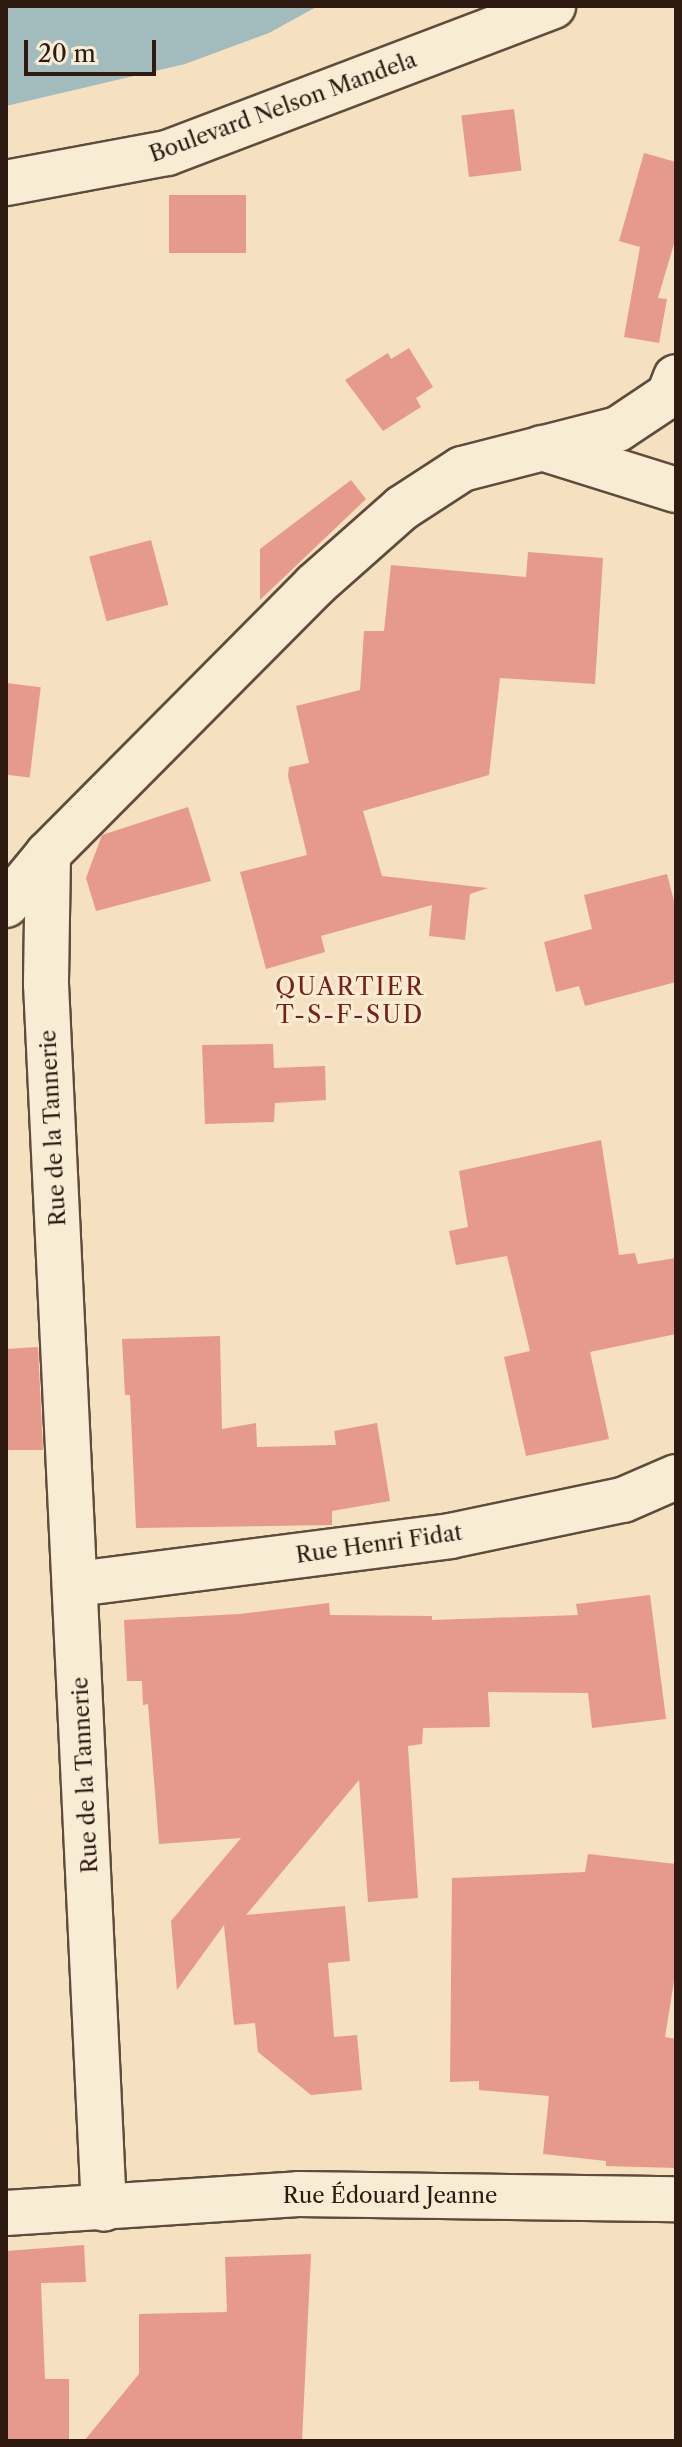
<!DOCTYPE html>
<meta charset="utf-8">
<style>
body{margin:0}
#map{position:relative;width:682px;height:2447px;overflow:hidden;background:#f5e1bf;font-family:"Libre Caslon Text",serif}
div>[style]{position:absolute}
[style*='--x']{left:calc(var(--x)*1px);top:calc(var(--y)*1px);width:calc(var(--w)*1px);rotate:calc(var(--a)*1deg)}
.water>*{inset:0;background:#a2bbbd}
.building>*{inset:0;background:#e69a8b;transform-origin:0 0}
.roads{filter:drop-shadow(2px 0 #604c3c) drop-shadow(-2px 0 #604c3c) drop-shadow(0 2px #604c3c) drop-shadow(0 -2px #604c3c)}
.minor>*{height:44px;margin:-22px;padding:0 22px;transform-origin:22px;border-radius:22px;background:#f8ecd5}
span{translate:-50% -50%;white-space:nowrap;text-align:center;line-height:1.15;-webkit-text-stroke:6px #f8ecd5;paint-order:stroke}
.street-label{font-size:22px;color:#2e1a11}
.neighbourhood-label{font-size:24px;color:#7a1f14;letter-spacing:2px}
.frame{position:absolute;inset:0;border:8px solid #2e1a11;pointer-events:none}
.scale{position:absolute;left:24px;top:40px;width:132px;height:36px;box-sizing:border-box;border:4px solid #2e1a11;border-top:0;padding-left:10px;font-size:24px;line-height:28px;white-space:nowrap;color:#2e1a11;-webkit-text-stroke:6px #f8ecd5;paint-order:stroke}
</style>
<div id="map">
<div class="water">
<div style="clip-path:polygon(6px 6px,318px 6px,269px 33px,185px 64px,6px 106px)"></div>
</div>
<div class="building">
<div style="left:514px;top:109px;width:62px;height:53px;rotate:83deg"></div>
<div style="clip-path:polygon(644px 153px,676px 162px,676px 237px,658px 298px,667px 299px,659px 343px,624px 337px,640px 247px,619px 241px)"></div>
<div style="left:246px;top:195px;width:58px;height:77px;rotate:90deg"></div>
<div style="clip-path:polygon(409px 348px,433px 387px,416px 398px,421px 407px,383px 431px,345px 380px,388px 353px,391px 359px)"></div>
<div style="clip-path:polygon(351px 480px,366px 499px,260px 600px,260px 549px)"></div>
<div style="left:151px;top:540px;width:67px;height:64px;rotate:75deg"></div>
<div style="clip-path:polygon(528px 552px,603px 558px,595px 684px,500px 678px,489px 775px,363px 811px,382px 876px,488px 888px,470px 894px,465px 940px,429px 936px,432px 905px,321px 936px,325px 952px,266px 969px,240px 872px,307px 855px,288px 776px,289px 767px,309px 763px,296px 706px,360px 690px,364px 631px,384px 631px,391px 565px,526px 577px)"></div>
<div style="left:6px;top:683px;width:35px;height:91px;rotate:7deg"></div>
<div style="clip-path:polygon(188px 807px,211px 881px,96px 911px,86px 878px,102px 835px)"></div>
<div style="clip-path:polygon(667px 874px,676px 909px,676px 982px,585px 1006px,579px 986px,556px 992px,544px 942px,592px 929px,584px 895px)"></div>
<div style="clip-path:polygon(273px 1044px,274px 1068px,325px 1066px,326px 1100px,275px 1103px,274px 1122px,205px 1124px,202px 1045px)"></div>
<div style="clip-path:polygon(601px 1140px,619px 1255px,635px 1253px,638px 1264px,676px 1258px,676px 1334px,590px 1352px,609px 1439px,526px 1456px,504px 1357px,530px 1351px,507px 1256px,456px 1265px,449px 1231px,468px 1227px,459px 1171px)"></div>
<div style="clip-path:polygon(220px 1336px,222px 1429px,256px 1423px,257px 1447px,336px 1445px,334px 1431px,377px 1423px,390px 1501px,332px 1511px,332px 1525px,136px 1528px,130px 1395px,125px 1395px,122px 1339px)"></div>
<div style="clip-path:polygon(38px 1347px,43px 1450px,6px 1450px,6px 1349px)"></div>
<div style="clip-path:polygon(650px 1595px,666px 1719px,592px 1728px,588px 1693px,488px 1692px,490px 1727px,423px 1728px,422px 1744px,408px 1746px,418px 1898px,368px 1902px,359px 1780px,246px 1915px,345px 1906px,350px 1961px,328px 1963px,334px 2037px,357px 2035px,362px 2090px,311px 2095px,258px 2052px,255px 2023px,234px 2025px,224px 1925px,177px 1990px,171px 1921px,241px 1838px,159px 1844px,148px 1704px,143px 1705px,142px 1681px,127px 1681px,124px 1620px,240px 1614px,329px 1603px,330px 1615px,432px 1616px,432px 1620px,578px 1615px,576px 1604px)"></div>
<div style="clip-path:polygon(588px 1854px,676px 1864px,676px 1969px,665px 2037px,676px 2039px,676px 2168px,606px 2166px,606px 2161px,543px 2154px,549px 2096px,479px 2090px,479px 2081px,450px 2082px,452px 1878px,585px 1872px)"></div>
<div style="clip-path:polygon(84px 2245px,86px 2282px,41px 2283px,45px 2379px,69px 2379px,69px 2441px,6px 2441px,6px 2251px)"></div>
<div style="clip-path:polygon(311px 2254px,302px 2441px,84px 2441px,139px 2374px,139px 2314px,227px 2312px,225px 2257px)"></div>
</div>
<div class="roads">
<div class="minor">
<div style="--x:6;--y:183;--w:164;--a:-10.6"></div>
<div style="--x:167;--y:153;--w:413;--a:-20.8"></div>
<div style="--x:542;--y:448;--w:140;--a:17.4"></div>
<div style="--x:48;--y:854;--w:130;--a:90.9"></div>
<div style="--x:46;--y:984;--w:1226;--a:87.29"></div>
<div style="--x:6;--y:905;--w:66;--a:-50.5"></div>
<div style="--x:48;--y:854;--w:379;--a:-45.2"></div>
<div style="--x:315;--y:585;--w:116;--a:-41.5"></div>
<div style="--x:402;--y:508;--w:72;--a:-33"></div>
<div style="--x:462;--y:469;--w:161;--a:-14.4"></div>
<div style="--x:618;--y:429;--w:61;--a:-33.7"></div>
<div style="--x:669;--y:395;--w:19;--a:-69"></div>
<div style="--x:77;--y:1584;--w:376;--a:-7.3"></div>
<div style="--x:450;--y:1536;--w:177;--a:-11.8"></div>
<div style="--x:623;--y:1500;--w:58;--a:-23.5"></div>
<div style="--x:6;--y:2213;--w:293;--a:-3.7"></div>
<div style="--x:298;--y:2194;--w:378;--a:0.8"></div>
</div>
</div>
<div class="street-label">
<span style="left:283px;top:107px;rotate:-20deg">Boulevard Nelson Mandela</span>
<span style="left:53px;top:1128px;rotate:-93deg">Rue de la Tannerie</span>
<span style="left:379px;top:1544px;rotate:-8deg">Rue Henri Fidat</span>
<span style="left:85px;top:1775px;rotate:-93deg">Rue de la Tannerie</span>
<span style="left:390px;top:2196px">Rue Édouard Jeanne</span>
</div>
<div class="neighbourhood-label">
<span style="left:350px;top:1001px">QUARTIER<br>T-S-F-SUD</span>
</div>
<div class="frame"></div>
<div class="scale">20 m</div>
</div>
